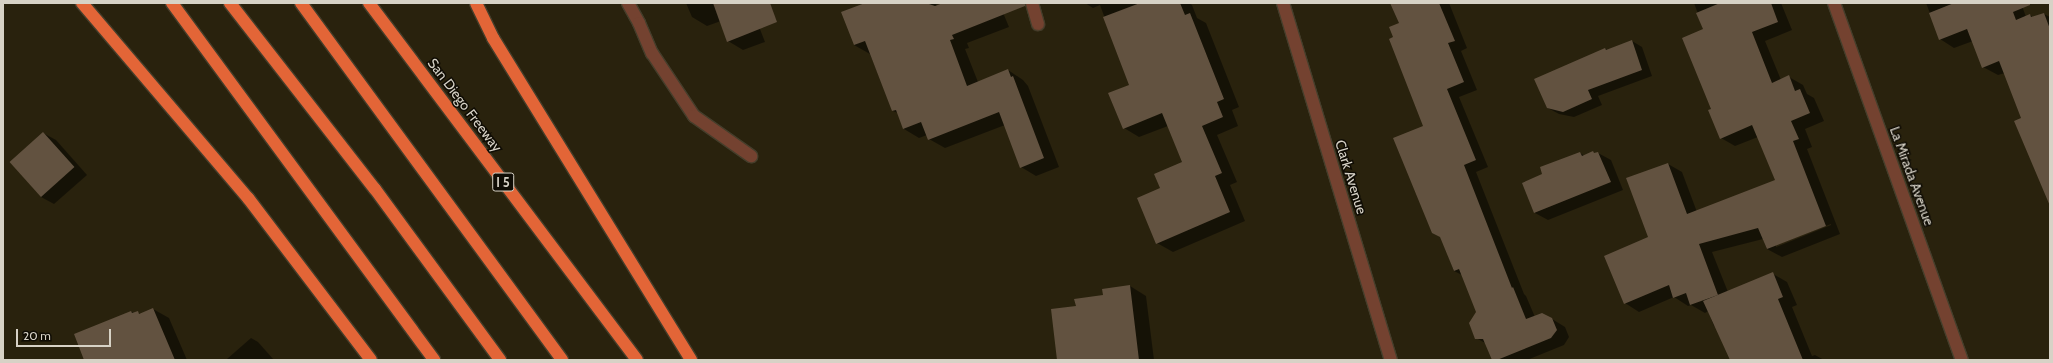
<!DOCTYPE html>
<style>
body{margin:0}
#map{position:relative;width:2053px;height:363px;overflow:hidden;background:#29220d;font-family:Cabin,sans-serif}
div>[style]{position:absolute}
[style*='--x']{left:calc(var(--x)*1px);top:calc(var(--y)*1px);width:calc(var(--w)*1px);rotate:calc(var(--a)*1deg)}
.shadow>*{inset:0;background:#0007}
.building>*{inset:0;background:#625240;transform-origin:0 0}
.roads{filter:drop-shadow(1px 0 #453e2b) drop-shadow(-1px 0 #453e2b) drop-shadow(0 1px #453e2b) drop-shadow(0 -1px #453e2b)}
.lane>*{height:12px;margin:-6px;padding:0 6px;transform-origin:6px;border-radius:6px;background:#744230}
.street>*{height:12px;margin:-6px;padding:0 6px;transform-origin:6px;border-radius:6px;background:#744230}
.highway>*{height:12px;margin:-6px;padding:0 6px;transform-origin:6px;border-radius:6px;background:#e36537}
span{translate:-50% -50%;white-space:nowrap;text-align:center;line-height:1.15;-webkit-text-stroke:3px #0f0c04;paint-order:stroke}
.shield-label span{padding:1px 3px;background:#0f0c04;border:1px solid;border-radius:3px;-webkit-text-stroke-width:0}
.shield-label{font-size:13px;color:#d7d2c6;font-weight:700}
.street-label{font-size:14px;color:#d7d2c6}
.frame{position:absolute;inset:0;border:4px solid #d7d2c6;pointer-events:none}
.scale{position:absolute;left:16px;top:329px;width:95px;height:18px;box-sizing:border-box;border:2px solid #d7d2c6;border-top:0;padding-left:5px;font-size:12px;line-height:14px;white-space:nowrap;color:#d7d2c6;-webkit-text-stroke:3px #0f0c04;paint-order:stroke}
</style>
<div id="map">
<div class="shadow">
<div style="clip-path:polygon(686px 3px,750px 3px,765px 42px,743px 50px,728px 41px,721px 21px,707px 26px,692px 17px)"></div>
<div style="clip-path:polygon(864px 3px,936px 3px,937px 6px,946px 3px,999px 3px,1009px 27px,967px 43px,969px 48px,965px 49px,978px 82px,1008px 70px,1023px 80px,1028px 86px,1059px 167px,1036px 176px,1021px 167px,1005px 125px,945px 148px,929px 139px,927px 135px,919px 138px,904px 129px,898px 113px,893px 111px,870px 54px,854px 45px)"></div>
<div style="clip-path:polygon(1085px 3px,1189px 3px,1192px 5px,1197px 18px,1206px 23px,1239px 107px,1232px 110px,1238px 126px,1217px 135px,1237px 182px,1230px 185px,1245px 221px,1173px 252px,1157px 243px,1162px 189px,1183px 163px,1168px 126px,1139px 137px,1124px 128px,1130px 86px,1100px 5px,1093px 8px)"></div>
<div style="clip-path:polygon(1392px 3px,1449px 3px,1467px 48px,1461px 51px,1477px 90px,1459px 97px,1488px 167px,1476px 172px,1524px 294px,1526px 296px,1535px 317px,1552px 319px,1565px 327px,1569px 337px,1564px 345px,1527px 360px,1493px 360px,1487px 344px,1476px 338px,1477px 312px,1462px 275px,1454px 271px,1441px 237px,1424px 126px,1395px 38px,1400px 24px)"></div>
<div style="clip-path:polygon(evenodd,1694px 3px,1781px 3px,1792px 30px,1765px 41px,1781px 80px,1789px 77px,1803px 85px,1807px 94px,1814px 98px,1824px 121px,1805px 129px,1812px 147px,1807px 149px,1840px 234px,1782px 257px,1767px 249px,1763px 239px,1712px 252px,1728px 292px,1773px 274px,1787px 282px,1797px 305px,1792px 307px,1812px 356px,1815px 355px,1824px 360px,1732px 360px,1718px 328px,1714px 326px,1708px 311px,1705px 313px,1691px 305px,1688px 306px,1674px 297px,1639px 312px,1625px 303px,1649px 238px,1668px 164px,1682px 172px,1697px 212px,1776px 181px,1758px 137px,1735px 146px,1721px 138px,1713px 109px,1704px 30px,1694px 3px,1831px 224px,1831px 225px,1776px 247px,1776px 245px,1831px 224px)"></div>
<div style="clip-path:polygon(1926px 3px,2021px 3px,2026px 17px,2030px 15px,2033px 17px,2044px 14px,2050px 17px,2050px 190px,2005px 73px,1998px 75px,1983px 67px,1973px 41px,1954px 48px,1940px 39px)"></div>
<div style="clip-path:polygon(1632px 41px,1642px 47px,1652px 76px,1598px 96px,1602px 105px,1574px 117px,1559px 114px,1548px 108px,1605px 49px,1608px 50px)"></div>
<div style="clip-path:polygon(43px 133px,56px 140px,87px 175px,54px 204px,41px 197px)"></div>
<div style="clip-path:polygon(1580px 153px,1585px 156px,1598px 153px,1611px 160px,1623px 190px,1548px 220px,1535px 213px,1523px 183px,1544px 175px)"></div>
<div style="clip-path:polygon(1130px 286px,1146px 296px,1154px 360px,1058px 360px,1077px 307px)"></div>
<div style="clip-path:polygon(153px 309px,169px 318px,187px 360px,85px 360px,131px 312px,141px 314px)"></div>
<div style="clip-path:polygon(251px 338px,258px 342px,274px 360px,227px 359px)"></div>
</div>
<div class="building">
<div style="clip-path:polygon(713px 3px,770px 3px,777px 22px,727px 42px)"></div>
<div style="clip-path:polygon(865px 3px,926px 3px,935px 6px,943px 3px,1025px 3px,1025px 6px,952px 35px,954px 39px,950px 40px,967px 86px,1008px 69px,1011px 77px,1013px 76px,1044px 158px,1020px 168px,999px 112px,928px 140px,921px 122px,903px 129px,896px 110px,892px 111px,865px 41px,854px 45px,841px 12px)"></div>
<div style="clip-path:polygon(1140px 3px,1180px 3px,1185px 15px,1190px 13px,1224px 99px,1217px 102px,1223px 117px,1202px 126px,1222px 173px,1215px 176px,1230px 212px,1156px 244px,1137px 198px,1160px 188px,1154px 174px,1182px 162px,1162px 113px,1123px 129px,1108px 93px,1129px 85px,1103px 17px)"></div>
<div style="clip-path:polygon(1390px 3px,1439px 3px,1455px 41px,1448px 43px,1464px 82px,1447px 89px,1476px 160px,1464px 165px,1512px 288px,1513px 287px,1526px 319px,1542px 313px,1552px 318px,1557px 330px,1551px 338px,1497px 360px,1492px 360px,1483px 339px,1475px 339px,1469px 323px,1476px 312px,1459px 269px,1454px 271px,1440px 237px,1432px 233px,1393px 138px,1423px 126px,1389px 39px,1393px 37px,1389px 27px,1399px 23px)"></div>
<div style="clip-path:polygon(1720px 3px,1771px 3px,1778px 22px,1752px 32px,1772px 83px,1789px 75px,1795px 91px,1800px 89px,1810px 113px,1791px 121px,1799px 139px,1793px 141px,1826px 226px,1767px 249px,1758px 228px,1699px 244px,1718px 295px,1690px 305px,1686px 293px,1673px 298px,1669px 285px,1624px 304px,1604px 256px,1648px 237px,1626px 178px,1668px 163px,1687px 214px,1775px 180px,1752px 125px,1720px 139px,1708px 110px,1711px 109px,1682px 38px,1703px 29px,1696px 13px)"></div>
<div style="clip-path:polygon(1954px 3px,2030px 3px,2030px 5px,2013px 12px,2016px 20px,2030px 14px,2031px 17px,2044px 13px,2050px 29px,2050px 206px,2014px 121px,2021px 118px,1999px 61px,1982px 68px,1967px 29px,1939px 40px,1929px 13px)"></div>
<div style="clip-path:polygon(1632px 40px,1642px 70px,1588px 90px,1592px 99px,1563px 112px,1547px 108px,1534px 79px,1605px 48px,1606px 50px)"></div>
<div style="left:43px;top:132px;width:47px;height:45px;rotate:48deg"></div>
<div style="clip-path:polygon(1593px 151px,1594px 153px,1598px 152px,1611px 182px,1534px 213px,1522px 183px,1542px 174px,1540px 167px,1580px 152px,1582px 156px)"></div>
<div style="clip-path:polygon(1773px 272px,1783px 297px,1778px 299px,1803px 360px,1730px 360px,1703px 301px)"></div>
<div style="clip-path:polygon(1130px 285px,1139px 360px,1057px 360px,1051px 309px,1076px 306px,1074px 299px,1103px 295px,1102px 289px)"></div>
<div style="clip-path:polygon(153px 308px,175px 360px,84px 360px,74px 334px,131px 311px,132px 313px,138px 311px,139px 314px)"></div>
</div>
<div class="roads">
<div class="lane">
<div style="--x:628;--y:3;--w:23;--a:61"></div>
<div style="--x:639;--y:23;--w:33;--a:67"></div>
<div style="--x:652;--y:53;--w:76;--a:56.3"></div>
<div style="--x:694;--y:116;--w:70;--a:35.1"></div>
</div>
<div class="street">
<div style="--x:1032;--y:3;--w:22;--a:74"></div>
<div style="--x:1283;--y:3;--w:373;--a:73.2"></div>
<div style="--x:1834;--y:3;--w:379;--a:70.3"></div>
</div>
<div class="highway">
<div style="--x:82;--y:3;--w:256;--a:49.6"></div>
<div style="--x:248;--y:198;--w:203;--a:52.8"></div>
<div style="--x:172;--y:3;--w:443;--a:53.7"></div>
<div style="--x:230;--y:3;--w:236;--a:52.1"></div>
<div style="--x:375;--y:189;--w:212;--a:53.8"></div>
<div style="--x:301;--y:3;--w:442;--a:53.8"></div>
<div style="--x:369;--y:3;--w:446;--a:53.1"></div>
<div style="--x:476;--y:3;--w:39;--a:64"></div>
<div style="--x:493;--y:38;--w:378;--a:58.4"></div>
</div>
</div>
<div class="shield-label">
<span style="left:503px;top:182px">I 5</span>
</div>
<div class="street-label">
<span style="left:465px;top:105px;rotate:53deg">San Diego Freeway</span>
<span style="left:1912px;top:176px;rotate:70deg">La Mirada Avenue</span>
<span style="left:1351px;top:177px;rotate:73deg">Clark Avenue</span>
</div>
<div class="frame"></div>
<div class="scale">20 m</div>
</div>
